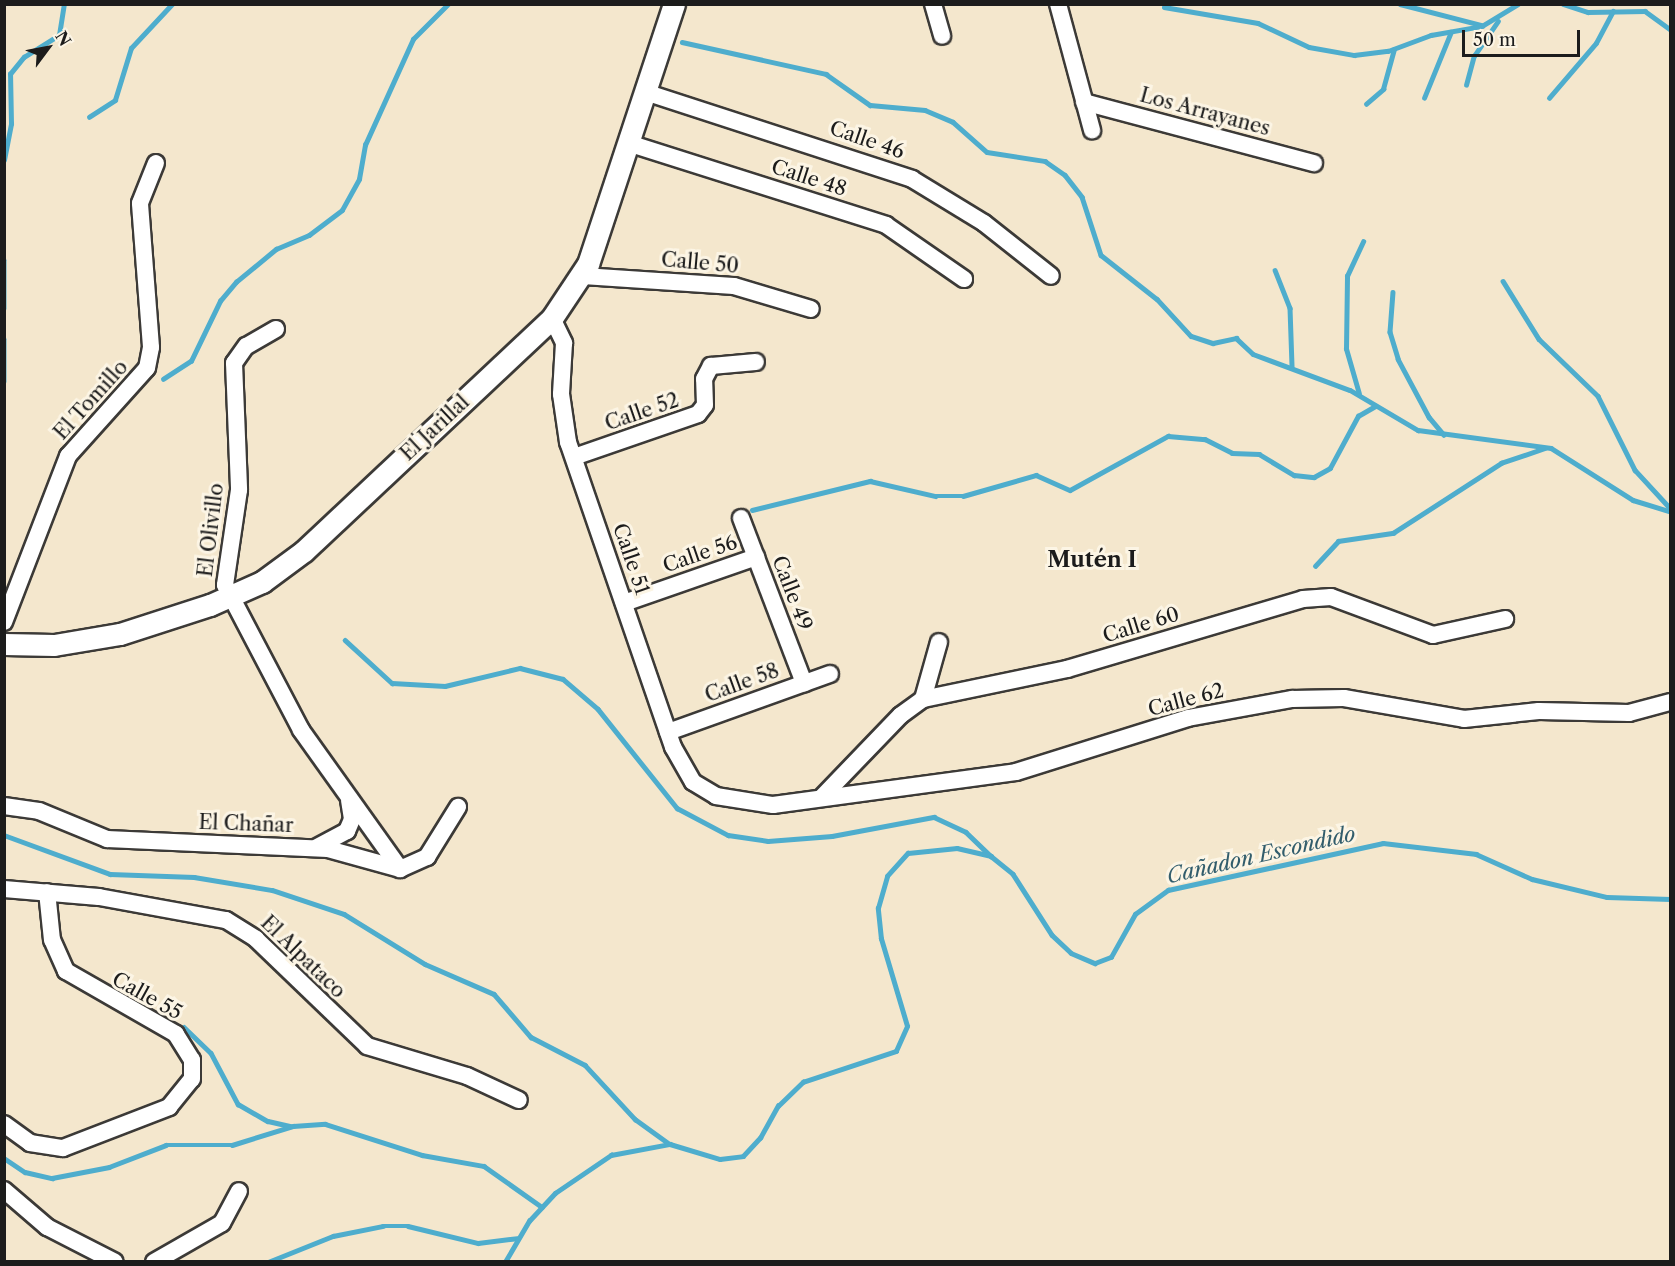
<!DOCTYPE html>
<meta charset="utf-8">
<style>
body{margin:0}
#map{position:relative;width:1675px;height:1266px;overflow:hidden;background:#f4e7cd;font-family:"Libre Caslon Text",serif}
div>[style]{position:absolute}
[style*='--x']{left:calc(var(--x)*1px);top:calc(var(--y)*1px);width:calc(var(--w)*1px);rotate:calc(var(--a)*1deg)}
.stream>*{height:4.5px;margin:-2.25px;padding:0 2.25px;transform-origin:2.25px;border-radius:2.25px;background:#4eadcd}
.roads{filter:drop-shadow(2px 0 #3c3a37) drop-shadow(-2px 0 #3c3a37) drop-shadow(0 2px #3c3a37) drop-shadow(0 -2px #3c3a37)}
.minor>*{height:16px;margin:-8px;padding:0 8px;transform-origin:8px;border-radius:8px;background:#fff}
.tertiary>*{height:21px;margin:-10.5px;padding:0 10.5px;transform-origin:10.5px;border-radius:10.5px;background:#fff}
span{translate:-50% -50%;white-space:nowrap;text-align:center;line-height:1.15;-webkit-text-stroke:6px #fcf5e5;paint-order:stroke}
.street-label{font-size:20px;color:#1c1c1c}
.water-label{font-size:21px;color:#325d6c;font-style:italic}
.quarter-label{font-size:22px;color:#1c1c1c;font-weight:700}
.frame{position:absolute;inset:0;border:6px solid #1c1c1c;pointer-events:none}
.north{position:absolute;left:18px;top:18px;width:60px;height:60px;-webkit-text-stroke:4px #fcf5e5;paint-order:stroke;rotate:58deg;font-size:16px;font-weight:700;line-height:24px;text-align:center;color:#1c1c1c}
.north::after{content:'';display:block;margin:auto;width:21px;height:27px;background:#1c1c1c;clip-path:polygon(50% 0,100% 100%,50% 72%,0 100%)}
.scale{position:absolute;left:1462px;top:30px;width:118px;height:27px;box-sizing:border-box;border:3px solid #1c1c1c;border-top:0;padding-left:8px;font-size:18px;line-height:21px;white-space:nowrap;color:#1c1c1c;-webkit-text-stroke:4px #fcf5e5;paint-order:stroke}
</style>
<div id="map">
<div class="stream">
<div style="--x:1400;--y:4;--w:84;--a:14.5"></div>
<div style="--x:1563;--y:4;--w:26;--a:18"></div>
<div style="--x:1588;--y:12;--w:57;--a:-1"></div>
<div style="--x:1645;--y:11;--w:31;--a:36"></div>
<div style="--x:1164;--y:7;--w:95;--a:9.7"></div>
<div style="--x:1258;--y:23;--w:56;--a:25.2"></div>
<div style="--x:1309;--y:47;--w:46;--a:10.1"></div>
<div style="--x:1354;--y:55;--w:34;--a:-7"></div>
<div style="--x:1388;--y:51;--w:46;--a:-20.4"></div>
<div style="--x:1431;--y:35;--w:52;--a:-10"></div>
<div style="--x:1482;--y:26;--w:42;--a:-31.4"></div>
<div style="--x:682;--y:42;--w:148;--a:12.5"></div>
<div style="--x:826;--y:74;--w:54;--a:35.2"></div>
<div style="--x:870;--y:105;--w:55;--a:5.2"></div>
<div style="--x:925;--y:110;--w:30;--a:23"></div>
<div style="--x:953;--y:122;--w:45;--a:41.4"></div>
<div style="--x:987;--y:152;--w:59;--a:8.8"></div>
<div style="--x:1045;--y:161;--w:24;--a:35"></div>
<div style="--x:1065;--y:175;--w:28;--a:52"></div>
<div style="--x:1082;--y:197;--w:61;--a:71.9"></div>
<div style="--x:1101;--y:255;--w:71;--a:38.2"></div>
<div style="--x:1157;--y:299;--w:50;--a:47.4"></div>
<div style="--x:1191;--y:336;--w:23;--a:18"></div>
<div style="--x:1213;--y:343;--w:24;--a:-12"></div>
<div style="--x:1236;--y:338;--w:23;--a:43"></div>
<div style="--x:1253;--y:354;--w:103;--a:20.4"></div>
<div style="--x:1350;--y:390;--w:79;--a:30.5"></div>
<div style="--x:1418;--y:430;--w:134;--a:7.7"></div>
<div style="--x:1551;--y:448;--w:97;--a:32.4"></div>
<div style="--x:1633;--y:500;--w:39;--a:17"></div>
<div style="--x:1466;--y:85;--w:30;--a:-75"></div>
<div style="--x:1474;--y:56;--w:42;--a:-55.6"></div>
<div style="--x:1424;--y:98;--w:71;--a:-67.8"></div>
<div style="--x:1549;--y:98;--w:72;--a:-49.5"></div>
<div style="--x:1596;--y:43;--w:36;--a:-62"></div>
<div style="--x:1366;--y:104;--w:23;--a:-41"></div>
<div style="--x:1383;--y:89;--w:41;--a:-74.6"></div>
<div style="--x:89;--y:117;--w:31;--a:-33"></div>
<div style="--x:115;--y:100;--w:54;--a:-72.9"></div>
<div style="--x:131;--y:48;--w:60;--a:-47"></div>
<div style="--x:4;--y:160;--w:37;--a:-79"></div>
<div style="--x:11;--y:124;--w:50;--a:-91.1"></div>
<div style="--x:10;--y:74;--w:22;--a:-51"></div>
<div style="--x:24;--y:57;--w:41;--a:-32.2"></div>
<div style="--x:59;--y:35;--w:31;--a:-81"></div>
<div style="--x:4;--y:260;--w:48;--a:90"></div>
<div style="--x:1275;--y:270;--w:41;--a:68.5"></div>
<div style="--x:1290;--y:308;--w:58;--a:88"></div>
<div style="--x:1503;--y:281;--w:68;--a:58.2"></div>
<div style="--x:1539;--y:339;--w:82;--a:44"></div>
<div style="--x:1598;--y:396;--w:83;--a:63.4"></div>
<div style="--x:1635;--y:470;--w:52;--a:47.4"></div>
<div style="--x:1393;--y:292;--w:40;--a:94.3"></div>
<div style="--x:1390;--y:332;--w:28;--a:73"></div>
<div style="--x:1398;--y:359;--w:66;--a:61.9"></div>
<div style="--x:1429;--y:417;--w:23;--a:50"></div>
<div style="--x:4;--y:339;--w:42;--a:90"></div>
<div style="--x:163;--y:379;--w:33;--a:-33"></div>
<div style="--x:191;--y:361;--w:67;--a:-64.2"></div>
<div style="--x:220;--y:301;--w:25;--a:-50"></div>
<div style="--x:236;--y:282;--w:52;--a:-39.5"></div>
<div style="--x:276;--y:249;--w:36;--a:-23"></div>
<div style="--x:309;--y:235;--w:41;--a:-37.1"></div>
<div style="--x:342;--y:210;--w:35;--a:-61"></div>
<div style="--x:359;--y:179;--w:35;--a:-80"></div>
<div style="--x:365;--y:145;--w:116;--a:-65.6"></div>
<div style="--x:413;--y:39;--w:49;--a:-45"></div>
<div style="--x:1359;--y:394;--w:47;--a:-106.1"></div>
<div style="--x:1346;--y:349;--w:73;--a:-89.2"></div>
<div style="--x:1347;--y:276;--w:38;--a:-65"></div>
<div style="--x:752;--y:510;--w:122;--a:-13.8"></div>
<div style="--x:870;--y:481;--w:67;--a:13"></div>
<div style="--x:935;--y:496;--w:28;--a:0"></div>
<div style="--x:963;--y:496;--w:76;--a:-16"></div>
<div style="--x:1036;--y:475;--w:37;--a:24"></div>
<div style="--x:1070;--y:490;--w:112;--a:-28.9"></div>
<div style="--x:1168;--y:436;--w:37;--a:5"></div>
<div style="--x:1205;--y:439;--w:30;--a:27"></div>
<div style="--x:1232;--y:453;--w:27;--a:2"></div>
<div style="--x:1259;--y:454;--w:41;--a:31"></div>
<div style="--x:1294;--y:475;--w:20;--a:6"></div>
<div style="--x:1314;--y:477;--w:18;--a:-29"></div>
<div style="--x:1330;--y:468;--w:59;--a:-61.7"></div>
<div style="--x:1358;--y:416;--w:20;--a:-30"></div>
<div style="--x:1315;--y:566;--w:34;--a:-47"></div>
<div style="--x:1338;--y:541;--w:56;--a:-8.3"></div>
<div style="--x:1393;--y:533;--w:129;--a:-32.9"></div>
<div style="--x:1501;--y:463;--w:46;--a:-18.8"></div>
<div style="--x:345;--y:640;--w:64;--a:42.5"></div>
<div style="--x:392;--y:683;--w:53;--a:3.2"></div>
<div style="--x:445;--y:686;--w:77;--a:-13.5"></div>
<div style="--x:520;--y:668;--w:44;--a:14.3"></div>
<div style="--x:563;--y:679;--w:46;--a:40.6"></div>
<div style="--x:598;--y:709;--w:127;--a:51.4"></div>
<div style="--x:677;--y:808;--w:58;--a:27.9"></div>
<div style="--x:728;--y:835;--w:40;--a:8.5"></div>
<div style="--x:768;--y:841;--w:64;--a:-4.5"></div>
<div style="--x:832;--y:836;--w:104;--a:-10.6"></div>
<div style="--x:934;--y:817;--w:35;--a:25"></div>
<div style="--x:966;--y:832;--w:35;--a:44"></div>
<div style="--x:4;--y:835;--w:113;--a:20.2"></div>
<div style="--x:110;--y:874;--w:84;--a:2"></div>
<div style="--x:194;--y:877;--w:79;--a:9.5"></div>
<div style="--x:272;--y:890;--w:76;--a:18.4"></div>
<div style="--x:344;--y:914;--w:95;--a:31.7"></div>
<div style="--x:425;--y:964;--w:75;--a:23.5"></div>
<div style="--x:494;--y:994;--w:57;--a:49.3"></div>
<div style="--x:531;--y:1037;--w:61;--a:27.4"></div>
<div style="--x:585;--y:1065;--w:74;--a:47.2"></div>
<div style="--x:635;--y:1119;--w:41;--a:36"></div>
<div style="--x:184;--y:1027;--w:37;--a:44"></div>
<div style="--x:211;--y:1053;--w:58;--a:62.1"></div>
<div style="--x:238;--y:1104;--w:34;--a:30"></div>
<div style="--x:268;--y:1121;--w:23;--a:13"></div>
<div style="--x:4;--y:1158;--w:25;--a:34"></div>
<div style="--x:25;--y:1172;--w:28;--a:13"></div>
<div style="--x:52;--y:1178;--w:58;--a:-10.9"></div>
<div style="--x:109;--y:1167;--w:61;--a:-21.1"></div>
<div style="--x:166;--y:1145;--w:66;--a:0"></div>
<div style="--x:232;--y:1145;--w:64;--a:-17.3"></div>
<div style="--x:293;--y:1126;--w:32;--a:-4"></div>
<div style="--x:325;--y:1124;--w:102;--a:17.7"></div>
<div style="--x:422;--y:1155;--w:63;--a:10.1"></div>
<div style="--x:484;--y:1166;--w:71;--a:35.3"></div>
<div style="--x:268;--y:1262;--w:70;--a:-21.8"></div>
<div style="--x:333;--y:1236;--w:51;--a:-11.3"></div>
<div style="--x:383;--y:1226;--w:25;--a:0"></div>
<div style="--x:408;--y:1226;--w:72;--a:13.7"></div>
<div style="--x:478;--y:1243;--w:39;--a:-7"></div>
<div style="--x:505;--y:1262;--w:48;--a:-59.7"></div>
<div style="--x:529;--y:1221;--w:38;--a:-47"></div>
<div style="--x:555;--y:1193;--w:68;--a:-34.2"></div>
<div style="--x:611;--y:1155;--w:60;--a:-10.6"></div>
<div style="--x:670;--y:1144;--w:52;--a:16.7"></div>
<div style="--x:720;--y:1159;--w:23;--a:-7"></div>
<div style="--x:743;--y:1156;--w:25;--a:-47"></div>
<div style="--x:760;--y:1138;--w:37;--a:-61"></div>
<div style="--x:778;--y:1106;--w:35;--a:-44"></div>
<div style="--x:803;--y:1082;--w:98;--a:-18.4"></div>
<div style="--x:896;--y:1051;--w:27;--a:-66"></div>
<div style="--x:907;--y:1026;--w:91;--a:-106.6"></div>
<div style="--x:881;--y:939;--w:31;--a:-96"></div>
<div style="--x:878;--y:908;--w:33;--a:-74"></div>
<div style="--x:887;--y:876;--w:31;--a:-48"></div>
<div style="--x:908;--y:853;--w:49;--a:-5.8"></div>
<div style="--x:957;--y:848;--w:35;--a:13"></div>
<div style="--x:991;--y:856;--w:28;--a:39"></div>
<div style="--x:1013;--y:874;--w:72;--a:57.4"></div>
<div style="--x:1052;--y:935;--w:26;--a:43"></div>
<div style="--x:1071;--y:953;--w:26;--a:23"></div>
<div style="--x:1095;--y:963;--w:17;--a:-21"></div>
<div style="--x:1111;--y:957;--w:49;--a:-60.8"></div>
<div style="--x:1135;--y:914;--w:41;--a:-36"></div>
<div style="--x:1168;--y:890;--w:220;--a:-12.3"></div>
<div style="--x:1383;--y:843;--w:94;--a:6.7"></div>
<div style="--x:1476;--y:854;--w:61;--a:24.1"></div>
<div style="--x:1532;--y:879;--w:77;--a:13.5"></div>
<div style="--x:1607;--y:897;--w:63;--a:1.8"></div>
</div>
<div class="roads">
<div class="minor">
<div style="--x:933;--y:4;--w:33;--a:74"></div>
<div style="--x:1058;--y:4;--w:131;--a:74.9"></div>
<div style="--x:645;--y:92;--w:281;--a:18"></div>
<div style="--x:912;--y:179;--w:84;--a:31.4"></div>
<div style="--x:984;--y:223;--w:85;--a:38.3"></div>
<div style="--x:1084;--y:102;--w:238;--a:14.9"></div>
<div style="--x:628;--y:143;--w:271;--a:17.6"></div>
<div style="--x:886;--y:225;--w:95;--a:34.7"></div>
<div style="--x:583;--y:276;--w:151;--a:3.8"></div>
<div style="--x:734;--y:286;--w:80;--a:16.6"></div>
<div style="--x:552;--y:318;--w:28;--a:64"></div>
<div style="--x:564;--y:343;--w:51;--a:93.4"></div>
<div style="--x:561;--y:394;--w:49;--a:81.7"></div>
<div style="--x:568;--y:442;--w:323;--a:71"></div>
<div style="--x:673;--y:747;--w:40;--a:60.3"></div>
<div style="--x:693;--y:782;--w:27;--a:31"></div>
<div style="--x:716;--y:796;--w:58;--a:9"></div>
<div style="--x:773;--y:805;--w:245;--a:-7.7"></div>
<div style="--x:1016;--y:772;--w:180;--a:-17.4"></div>
<div style="--x:1188;--y:718;--w:106;--a:-10.4"></div>
<div style="--x:1292;--y:699;--w:52;--a:-1.1"></div>
<div style="--x:1344;--y:698;--w:122;--a:9.9"></div>
<div style="--x:1464;--y:719;--w:75;--a:-6.1"></div>
<div style="--x:1539;--y:711;--w:90;--a:1.3"></div>
<div style="--x:1629;--y:713;--w:42;--a:-15"></div>
<div style="--x:276;--y:329;--w:34;--a:150"></div>
<div style="--x:246;--y:346;--w:21;--a:125"></div>
<div style="--x:234;--y:363;--w:127;--a:87.7"></div>
<div style="--x:239;--y:490;--w:96;--a:98.4"></div>
<div style="--x:225;--y:585;--w:164;--a:62.3"></div>
<div style="--x:301;--y:730;--w:171;--a:54.5"></div>
<div style="--x:574;--y:457;--w:131;--a:-19.1"></div>
<div style="--x:698;--y:414;--w:11;--a:-52"></div>
<div style="--x:705;--y:405;--w:26;--a:-92"></div>
<div style="--x:704;--y:379;--w:15;--a:-62"></div>
<div style="--x:711;--y:366;--w:45;--a:-5.1"></div>
<div style="--x:741;--y:518;--w:177;--a:69.1"></div>
<div style="--x:624;--y:603;--w:140;--a:-19.2"></div>
<div style="--x:4;--y:622;--w:178;--a:-68.9"></div>
<div style="--x:68;--y:456;--w:118;--a:-48.1"></div>
<div style="--x:147;--y:368;--w:21;--a:-79"></div>
<div style="--x:151;--y:347;--w:144;--a:-94.4"></div>
<div style="--x:140;--y:203;--w:43;--a:-68.2"></div>
<div style="--x:923;--y:699;--w:59;--a:-74.3"></div>
<div style="--x:668;--y:732;--w:172;--a:-19.7"></div>
<div style="--x:821;--y:798;--w:115;--a:-46.1"></div>
<div style="--x:901;--y:715;--w:27;--a:-36"></div>
<div style="--x:923;--y:699;--w:147;--a:-11.8"></div>
<div style="--x:1067;--y:669;--w:246;--a:-16.5"></div>
<div style="--x:1303;--y:599;--w:28;--a:-4"></div>
<div style="--x:1331;--y:597;--w:109;--a:20.4"></div>
<div style="--x:1433;--y:635;--w:74;--a:-12.5"></div>
<div style="--x:4;--y:806;--w:35;--a:8"></div>
<div style="--x:39;--y:811;--w:74;--a:22.4"></div>
<div style="--x:107;--y:839;--w:221;--a:2.6"></div>
<div style="--x:328;--y:849;--w:75;--a:15.5"></div>
<div style="--x:400;--y:869;--w:30;--a:-24"></div>
<div style="--x:427;--y:857;--w:59;--a:-58.2"></div>
<div style="--x:317;--y:847;--w:34;--a:-28"></div>
<div style="--x:347;--y:831;--w:13;--a:-67"></div>
<div style="--x:352;--y:819;--w:19;--a:-99"></div>
<div style="--x:4;--y:889;--w:95;--a:4.8"></div>
<div style="--x:99;--y:897;--w:129;--a:10.3"></div>
<div style="--x:226;--y:920;--w:36;--a:32"></div>
<div style="--x:256;--y:939;--w:154;--a:43.9"></div>
<div style="--x:367;--y:1046;--w:104;--a:16.7"></div>
<div style="--x:467;--y:1076;--w:57;--a:24.8"></div>
<div style="--x:4;--y:1124;--w:32;--a:36"></div>
<div style="--x:30;--y:1143;--w:33;--a:9"></div>
<div style="--x:63;--y:1148;--w:114;--a:-21.1"></div>
<div style="--x:169;--y:1107;--w:36;--a:-51"></div>
<div style="--x:192;--y:1079;--w:19;--a:-90"></div>
<div style="--x:192;--y:1060;--w:31;--a:-122"></div>
<div style="--x:176;--y:1034;--w:127;--a:-150.2"></div>
<div style="--x:66;--y:971;--w:34;--a:-114"></div>
<div style="--x:52;--y:940;--w:48;--a:-95.9"></div>
<div style="--x:4;--y:1190;--w:57;--a:40.7"></div>
<div style="--x:47;--y:1227;--w:76;--a:27.2"></div>
<div style="--x:154;--y:1262;--w:78;--a:-29.8"></div>
<div style="--x:222;--y:1223;--w:36;--a:-62"></div>
</div>
<div class="tertiary">
<div style="--x:4;--y:644;--w:50;--a:1.1"></div>
<div style="--x:54;--y:645;--w:67;--a:-9.5"></div>
<div style="--x:120;--y:634;--w:95;--a:-17.9"></div>
<div style="--x:210;--y:605;--w:57;--a:-23.9"></div>
<div style="--x:262;--y:582;--w:52;--a:-36.4"></div>
<div style="--x:304;--y:551;--w:340;--a:-43.2"></div>
<div style="--x:552;--y:318;--w:65;--a:-56.3"></div>
<div style="--x:588;--y:264;--w:274;--a:-71.7"></div>
</div>
</div>
<div class="street-label">
<span style="left:1205px;top:112px;rotate:15deg">Los Arrayanes</span>
<span style="left:867px;top:140px;rotate:19deg">Calle 46</span>
<span style="left:809px;top:178px;rotate:18deg">Calle 48</span>
<span style="left:700px;top:263px;rotate:5deg">Calle 50</span>
<span style="left:91px;top:400px;rotate:-48deg">El Tomillo</span>
<span style="left:642px;top:412px;rotate:-19deg">Calle 52</span>
<span style="left:435px;top:428px;rotate:-43deg">El Jarillal</span>
<span style="left:211px;top:530px;rotate:-83deg">El Olivillo</span>
<span style="left:700px;top:554px;rotate:-19deg">Calle 56</span>
<span style="left:631px;top:559px;rotate:71deg">Calle 51</span>
<span style="left:792px;top:593px;rotate:69deg">Calle 49</span>
<span style="left:1141px;top:625px;rotate:-17deg">Calle 60</span>
<span style="left:742px;top:683px;rotate:-20deg">Calle 58</span>
<span style="left:1186px;top:700px;rotate:-15deg">Calle 62</span>
<span style="left:246px;top:824px;rotate:2deg">El Chañar</span>
<span style="left:303px;top:957px;rotate:44deg">El Alpataco</span>
<span style="left:147px;top:996px;rotate:29deg">Calle 55</span>
</div>
<div class="water-label">
<span style="left:1261px;top:855px;rotate:-13deg">Cañadon Escondido</span>
</div>
<div class="quarter-label">
<span style="left:1092px;top:560px">Mutén I</span>
</div>
<div class="frame"></div>
<div class="north">N</div>
<div class="scale">50 m</div>
</div>
